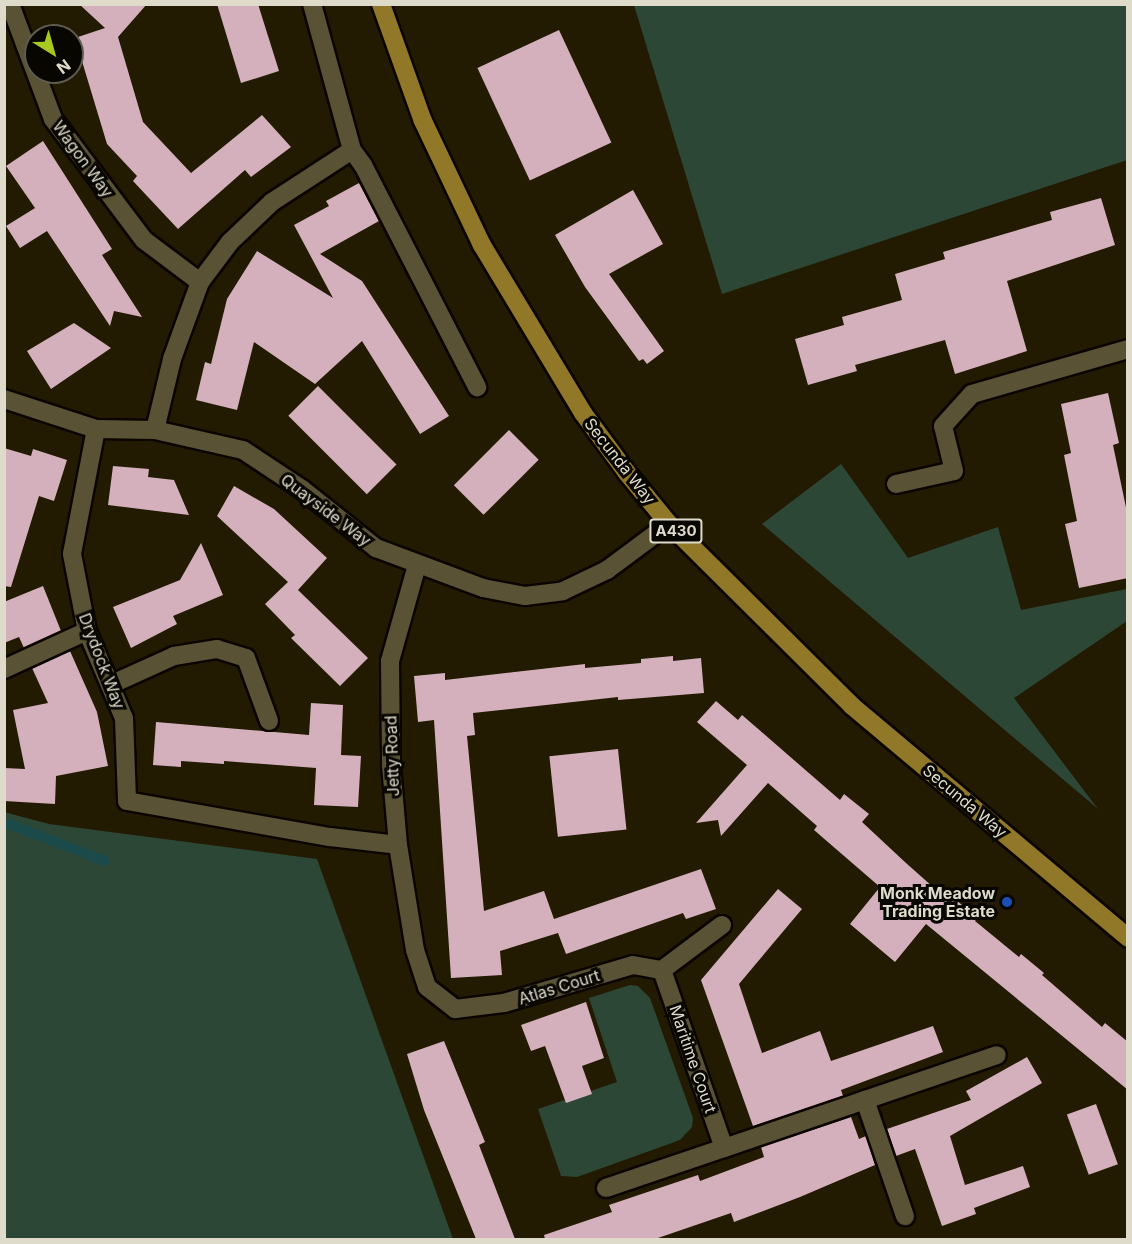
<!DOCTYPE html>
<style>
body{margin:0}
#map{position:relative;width:1132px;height:1244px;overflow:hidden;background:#221b01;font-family:Inter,sans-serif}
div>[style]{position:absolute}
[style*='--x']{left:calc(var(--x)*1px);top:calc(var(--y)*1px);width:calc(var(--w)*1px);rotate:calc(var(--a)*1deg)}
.green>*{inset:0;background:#2d4737}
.stream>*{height:10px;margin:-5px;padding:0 5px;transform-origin:5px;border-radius:5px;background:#1b4a4a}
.building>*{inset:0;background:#d4b0bd;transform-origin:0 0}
.roads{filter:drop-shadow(2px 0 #0b0500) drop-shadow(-2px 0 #0b0500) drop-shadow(0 2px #0b0500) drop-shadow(0 -2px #0b0500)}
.minor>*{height:18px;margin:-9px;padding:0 9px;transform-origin:9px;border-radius:9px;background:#595235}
.major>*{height:18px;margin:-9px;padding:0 9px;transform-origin:9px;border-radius:9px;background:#917828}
.dots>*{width:16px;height:16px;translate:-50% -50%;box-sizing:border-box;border:3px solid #080601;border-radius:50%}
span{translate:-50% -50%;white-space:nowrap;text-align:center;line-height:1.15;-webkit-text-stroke:6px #080601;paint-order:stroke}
.shield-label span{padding:2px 4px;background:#080601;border:2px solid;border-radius:4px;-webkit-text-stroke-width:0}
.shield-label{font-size:15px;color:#dedbca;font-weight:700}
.street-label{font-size:16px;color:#dedbca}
.poi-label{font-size:16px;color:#dedbca;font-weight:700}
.right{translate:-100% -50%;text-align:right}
.frame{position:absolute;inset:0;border:6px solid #dedbca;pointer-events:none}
.north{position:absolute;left:24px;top:24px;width:60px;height:60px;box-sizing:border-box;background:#080601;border:2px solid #5e5b51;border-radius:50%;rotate:143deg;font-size:16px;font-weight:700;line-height:24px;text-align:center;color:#dedbca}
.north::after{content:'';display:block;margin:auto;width:21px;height:27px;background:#a7c81f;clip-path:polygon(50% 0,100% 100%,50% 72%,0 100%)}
</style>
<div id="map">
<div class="green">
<div style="clip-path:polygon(634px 5px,1127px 5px,1127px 160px,722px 294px)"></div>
<div style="clip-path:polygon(841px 464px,908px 558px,998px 527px,1021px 610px,1127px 589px,1127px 621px,1014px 698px,1098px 809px,762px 524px)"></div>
<div style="clip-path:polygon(4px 812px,49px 824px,317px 859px,453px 1239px,5px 1239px)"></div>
<div style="clip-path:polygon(630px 985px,638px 986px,650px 998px,693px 1118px,692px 1127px,680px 1140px,577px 1177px,561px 1176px,538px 1109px,617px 1082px,589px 998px)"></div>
</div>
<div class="stream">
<div style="--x:4;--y:825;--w:5;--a:-11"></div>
<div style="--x:9;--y:824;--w:103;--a:21.1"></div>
</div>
<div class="building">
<div style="clip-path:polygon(79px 4px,147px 4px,118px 37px,143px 122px,191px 173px,262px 115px,291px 147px,251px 177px,245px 170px,178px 229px,133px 181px,137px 176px,107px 144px,75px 38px,105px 28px)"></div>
<div style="clip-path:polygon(217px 4px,258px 4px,279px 71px,241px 83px)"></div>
<div style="left:559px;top:30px;width:124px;height:90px;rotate:65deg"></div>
<div style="clip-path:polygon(43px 141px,112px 249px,102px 255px,142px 317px,114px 311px,110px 326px,47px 231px,20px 248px,6px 226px,35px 208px,6px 166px)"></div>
<div style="clip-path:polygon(359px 183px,379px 221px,320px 254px,362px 281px,449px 416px,420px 434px,362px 341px,315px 384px,254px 342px,237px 410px,196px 400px,205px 362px,211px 364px,227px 299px,257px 251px,333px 298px,294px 225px,329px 206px,326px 201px)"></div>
<div style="clip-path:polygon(633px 190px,663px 244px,609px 274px,664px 351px,647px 364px,643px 359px,639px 361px,585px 287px,555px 235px)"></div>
<div style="clip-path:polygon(1101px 198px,1115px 245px,1007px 281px,1027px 351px,955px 374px,945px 340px,855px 365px,857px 371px,808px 385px,795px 339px,844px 325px,842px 317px,902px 300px,895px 274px,945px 259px,943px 252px,1052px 220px,1050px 212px)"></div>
<div style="clip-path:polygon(74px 323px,111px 348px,51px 389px,27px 351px)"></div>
<div style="left:318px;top:386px;width:111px;height:42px;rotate:45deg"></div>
<div style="clip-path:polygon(1108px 393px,1119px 443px,1113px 445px,1128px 517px,1128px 578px,1079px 588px,1065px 524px,1077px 521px,1064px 455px,1071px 453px,1061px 404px)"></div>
<div style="left:509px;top:430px;width:42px;height:78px;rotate:45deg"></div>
<div style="clip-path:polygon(4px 448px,31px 456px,33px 449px,67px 460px,54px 501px,39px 496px,11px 587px,4px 586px)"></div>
<div style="clip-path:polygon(113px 466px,149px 469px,148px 477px,174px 480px,189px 515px,108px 505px)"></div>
<div style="clip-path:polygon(234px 486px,274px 509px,327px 558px,298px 590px,368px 658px,340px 686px,291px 638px,295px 635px,265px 604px,288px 582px,217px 516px)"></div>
<div style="clip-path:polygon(201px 543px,223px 595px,173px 616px,177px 624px,131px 648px,113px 607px,180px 580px)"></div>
<div style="clip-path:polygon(43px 586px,61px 631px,24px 648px,19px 637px,4px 643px,4px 602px)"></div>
<div style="clip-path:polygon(70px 651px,97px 712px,108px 766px,56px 776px,55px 804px,4px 801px,4px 768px,25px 769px,13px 710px,48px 703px,32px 668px)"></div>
<div style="clip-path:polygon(673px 656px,673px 661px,701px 658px,704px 693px,618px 700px,618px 697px,473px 713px,475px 735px,467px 736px,484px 911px,544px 891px,554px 919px,701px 869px,716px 909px,686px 919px,683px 913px,566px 954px,558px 933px,500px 951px,502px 975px,451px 978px,434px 720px,418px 722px,414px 676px,445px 673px,445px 680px,585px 664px,585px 668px,641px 663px,641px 659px)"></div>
<div style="clip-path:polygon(716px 701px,738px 720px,742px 715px,840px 800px,844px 794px,869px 814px,862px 822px,906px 863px,951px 903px,955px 899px,977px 918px,975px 921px,1019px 957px,1021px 954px,1044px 973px,1042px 975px,1102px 1027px,1105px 1023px,1128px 1042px,1128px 1090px,926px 924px,895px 962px,850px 924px,880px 887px,814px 830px,817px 826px,768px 783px,721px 836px,718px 820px,696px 823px,747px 765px,697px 722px)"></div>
<div style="clip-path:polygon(311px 703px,343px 705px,341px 755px,361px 756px,358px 807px,314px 805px,316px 768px,224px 761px,224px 764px,181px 761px,181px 767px,153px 765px,156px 722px,309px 735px)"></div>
<div style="left:618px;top:749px;width:81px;height:69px;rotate:84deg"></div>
<div style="clip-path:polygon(778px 889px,802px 909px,739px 984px,762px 1053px,820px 1031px,831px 1061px,933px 1026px,943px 1052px,841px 1090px,843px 1096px,753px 1126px,701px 980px)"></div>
<div style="clip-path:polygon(586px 1002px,604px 1058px,582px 1066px,592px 1094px,566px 1103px,545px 1046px,531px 1051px,521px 1025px)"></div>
<div style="clip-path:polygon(444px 1041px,485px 1142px,479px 1145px,515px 1239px,476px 1239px,424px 1110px,407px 1054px)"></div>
<div style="clip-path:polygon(1027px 1057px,1042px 1083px,950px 1136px,965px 1185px,1023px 1166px,1030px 1187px,974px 1208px,976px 1214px,942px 1226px,915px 1149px,896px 1156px,887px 1129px,971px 1100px,966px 1091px)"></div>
<div style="left:1096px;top:1104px;width:64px;height:31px;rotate:70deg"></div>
<div style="clip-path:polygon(851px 1117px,859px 1139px,866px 1136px,875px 1165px,800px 1197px,734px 1222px,731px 1213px,655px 1239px,545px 1239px,544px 1235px,612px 1212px,609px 1205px,698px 1175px,700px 1181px,764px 1157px,761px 1147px)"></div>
</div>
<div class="roads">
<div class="minor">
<div style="--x:10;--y:4;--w:123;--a:69.5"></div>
<div style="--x:53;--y:119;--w:151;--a:53.1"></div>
<div style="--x:144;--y:240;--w:70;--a:36.9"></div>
<div style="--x:352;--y:150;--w:19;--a:54"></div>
<div style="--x:363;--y:165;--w:250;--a:62.8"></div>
<div style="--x:4;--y:399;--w:97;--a:18.1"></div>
<div style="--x:96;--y:429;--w:59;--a:1"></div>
<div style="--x:155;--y:430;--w:90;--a:12.8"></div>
<div style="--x:243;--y:450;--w:71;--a:33.5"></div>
<div style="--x:302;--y:489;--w:95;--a:38.6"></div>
<div style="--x:376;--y:548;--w:114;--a:20.5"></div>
<div style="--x:483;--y:588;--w:43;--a:10.8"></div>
<div style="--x:525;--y:596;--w:38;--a:-7"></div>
<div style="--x:563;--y:591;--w:49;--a:-25.5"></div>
<div style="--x:607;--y:570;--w:77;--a:-36.6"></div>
<div style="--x:96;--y:429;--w:127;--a:100.9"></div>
<div style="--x:72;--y:554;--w:78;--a:79"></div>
<div style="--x:87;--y:631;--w:95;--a:67"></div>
<div style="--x:124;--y:718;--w:83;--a:87.9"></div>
<div style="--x:127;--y:801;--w:206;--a:10.1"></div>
<div style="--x:330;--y:837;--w:68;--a:6.7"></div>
<div style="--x:155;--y:430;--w:73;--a:-76.5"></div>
<div style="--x:172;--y:359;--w:82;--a:-70"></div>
<div style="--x:200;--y:282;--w:50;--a:-53.1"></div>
<div style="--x:230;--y:242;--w:58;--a:-43.6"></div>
<div style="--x:272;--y:202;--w:95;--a:-33"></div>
<div style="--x:352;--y:150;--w:151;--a:-105.3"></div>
<div style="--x:896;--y:484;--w:59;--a:-12.6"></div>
<div style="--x:954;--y:471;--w:46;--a:-103.7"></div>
<div style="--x:943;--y:426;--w:43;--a:-47.8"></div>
<div style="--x:972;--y:394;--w:162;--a:-16.1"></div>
<div style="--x:417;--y:565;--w:100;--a:105.7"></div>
<div style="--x:390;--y:661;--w:104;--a:89.4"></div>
<div style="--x:391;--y:765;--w:80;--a:85"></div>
<div style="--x:398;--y:845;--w:106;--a:80.8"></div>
<div style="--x:415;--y:950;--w:39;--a:72"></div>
<div style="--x:427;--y:987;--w:36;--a:38"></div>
<div style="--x:455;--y:1009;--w:49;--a:-7"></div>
<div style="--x:504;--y:1003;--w:134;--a:-16.4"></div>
<div style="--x:633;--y:965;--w:29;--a:10"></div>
<div style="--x:662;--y:970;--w:75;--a:-36.9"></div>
<div style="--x:4;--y:669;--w:91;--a:-24.6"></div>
<div style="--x:110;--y:685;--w:70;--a:-24.4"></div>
<div style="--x:174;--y:656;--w:44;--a:-9.2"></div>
<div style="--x:217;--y:649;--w:30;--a:17"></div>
<div style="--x:246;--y:658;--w:67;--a:69.9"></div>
<div style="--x:662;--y:970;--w:188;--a:70.8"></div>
<div style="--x:724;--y:1148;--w:288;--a:-18.8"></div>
<div style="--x:865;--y:1100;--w:123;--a:71"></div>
<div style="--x:606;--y:1188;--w:125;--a:-18.7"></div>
</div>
<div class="major">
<div style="--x:381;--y:4;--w:124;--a:70.3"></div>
<div style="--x:423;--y:121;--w:137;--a:64.6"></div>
<div style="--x:482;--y:245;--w:196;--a:59"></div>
<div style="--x:583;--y:413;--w:74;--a:53.7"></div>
<div style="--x:627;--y:473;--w:66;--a:50.5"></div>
<div style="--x:669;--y:524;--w:258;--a:44.8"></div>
<div style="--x:852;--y:706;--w:361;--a:40"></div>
</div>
</div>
<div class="dots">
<div style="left:1007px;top:902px;background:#1a4fb4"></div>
</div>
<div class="shield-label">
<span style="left:676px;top:531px">A430</span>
</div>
<div class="street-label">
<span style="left:83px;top:159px;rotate:54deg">Wagon Way</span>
<span style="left:620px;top:461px;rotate:52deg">Secunda Way</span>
<span style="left:326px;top:510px;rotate:37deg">Quayside Way</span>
<span style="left:102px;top:661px;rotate:69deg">Drydock Way</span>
<span style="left:392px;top:756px;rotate:-92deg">Jetty Road</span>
<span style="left:965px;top:801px;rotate:40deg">Secunda Way</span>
<span style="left:559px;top:987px;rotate:-17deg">Atlas Court</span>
<span style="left:693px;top:1059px;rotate:71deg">Maritime Court</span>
</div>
<div class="poi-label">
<span class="right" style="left:995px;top:902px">Monk Meadow<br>Trading Estate</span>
</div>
<div class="frame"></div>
<div class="north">N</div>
</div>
